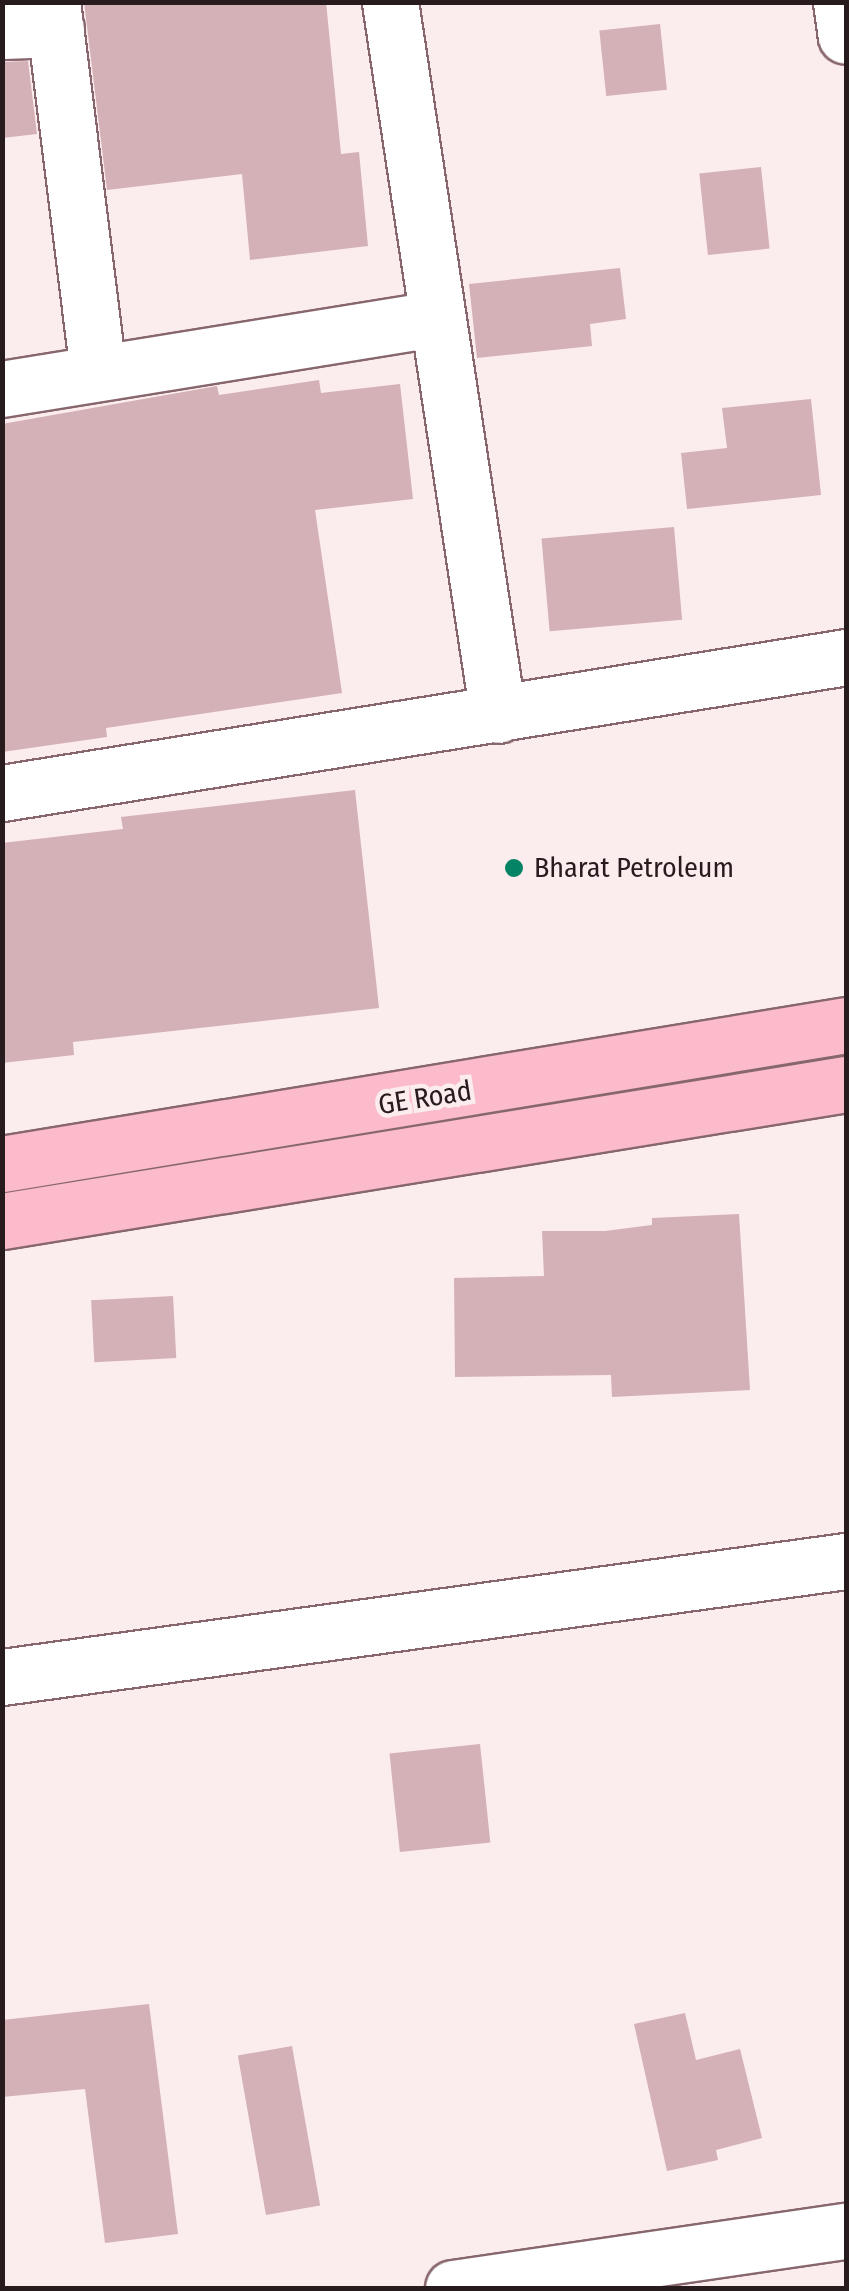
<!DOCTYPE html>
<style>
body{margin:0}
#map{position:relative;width:849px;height:2291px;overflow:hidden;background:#fbecee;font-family:"Fira Sans Condensed",sans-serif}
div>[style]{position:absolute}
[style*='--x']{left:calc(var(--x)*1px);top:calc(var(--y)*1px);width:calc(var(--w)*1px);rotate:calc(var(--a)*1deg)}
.building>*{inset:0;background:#d4b0b7;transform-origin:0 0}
.roads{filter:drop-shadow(2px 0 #87676d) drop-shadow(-2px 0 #87676d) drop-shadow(0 2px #87676d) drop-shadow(0 -2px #87676d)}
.minor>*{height:55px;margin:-27.5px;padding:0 27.5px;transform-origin:27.5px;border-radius:27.5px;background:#fff}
.tertiary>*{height:55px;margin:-27.5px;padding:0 27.5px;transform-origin:27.5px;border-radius:27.5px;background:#fff}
.primary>*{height:55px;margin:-27.5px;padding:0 27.5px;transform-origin:27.5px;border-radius:27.5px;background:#fbbbca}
.dots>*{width:28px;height:28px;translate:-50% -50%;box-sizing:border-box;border:5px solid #fbecee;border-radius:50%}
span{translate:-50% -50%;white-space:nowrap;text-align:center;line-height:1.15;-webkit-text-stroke:9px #fbecee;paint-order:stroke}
.poi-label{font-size:28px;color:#281b1e}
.left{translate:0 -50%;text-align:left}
.street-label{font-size:28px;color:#281b1e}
.frame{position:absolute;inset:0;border:5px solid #281b1e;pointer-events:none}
</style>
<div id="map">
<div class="building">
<div style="clip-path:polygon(84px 2px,326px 2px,341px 154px,359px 152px,368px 246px,250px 260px,242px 174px,107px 190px)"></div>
<div style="left:660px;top:24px;width:66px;height:61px;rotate:84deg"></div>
<div style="clip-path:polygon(28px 61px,37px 134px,2px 138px,2px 62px)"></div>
<div style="left:761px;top:167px;width:82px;height:62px;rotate:84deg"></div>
<div style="clip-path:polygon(620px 268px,626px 319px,590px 324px,592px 346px,477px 358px,469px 284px)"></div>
<div style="clip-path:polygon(319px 380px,321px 393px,400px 384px,413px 499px,315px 510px,342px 693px,106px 728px,107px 737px,2px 752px,2px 424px,217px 386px,219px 395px)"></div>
<div style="clip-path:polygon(811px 399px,821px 495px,687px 509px,681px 453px,727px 448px,722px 408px)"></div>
<div style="left:674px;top:527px;width:93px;height:133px;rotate:85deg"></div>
<div style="clip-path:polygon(355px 790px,379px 1008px,73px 1042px,74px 1055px,2px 1063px,2px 843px,123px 829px,121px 817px)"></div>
<div style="clip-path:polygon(739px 1214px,750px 1390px,612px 1397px,611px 1375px,455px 1377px,454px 1278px,544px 1276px,542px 1231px,605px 1231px,652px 1225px,652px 1218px)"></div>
<div style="left:173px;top:1296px;width:62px;height:82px;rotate:87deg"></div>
<div style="left:480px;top:1744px;width:99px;height:91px;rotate:84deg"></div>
<div style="clip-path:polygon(149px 2004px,178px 2234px,105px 2243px,85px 2089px,2px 2097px,2px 2020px)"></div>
<div style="clip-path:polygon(685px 2013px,696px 2060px,740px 2049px,762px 2138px,716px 2150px,718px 2160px,667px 2171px,634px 2024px)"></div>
<div style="left:292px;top:2046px;width:162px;height:55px;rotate:80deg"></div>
</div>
<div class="roads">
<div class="minor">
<div style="--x:52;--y:2;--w:371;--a:82.9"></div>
<div style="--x:390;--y:2;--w:721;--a:81.39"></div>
<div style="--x:2;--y:31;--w:54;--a:-2.1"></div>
<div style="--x:2;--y:389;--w:439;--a:-9.2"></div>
<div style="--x:2;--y:793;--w:855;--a:-9.15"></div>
<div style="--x:2;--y:1677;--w:852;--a:-7.83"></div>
<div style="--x:453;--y:2288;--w:397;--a:-8.3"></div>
</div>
<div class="tertiary">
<div style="--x:841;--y:2;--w:34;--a:82"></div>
</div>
<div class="primary">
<div style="--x:2;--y:1164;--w:855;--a:-9.35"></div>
<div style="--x:2;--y:1221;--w:855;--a:-9.22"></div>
</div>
</div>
<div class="dots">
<div style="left:514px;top:868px;background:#058465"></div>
</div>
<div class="poi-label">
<span class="left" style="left:534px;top:868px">Bharat Petroleum</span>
</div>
<div class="street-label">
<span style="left:425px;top:1098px;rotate:-9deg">GE Road</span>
</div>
<div class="frame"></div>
</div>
